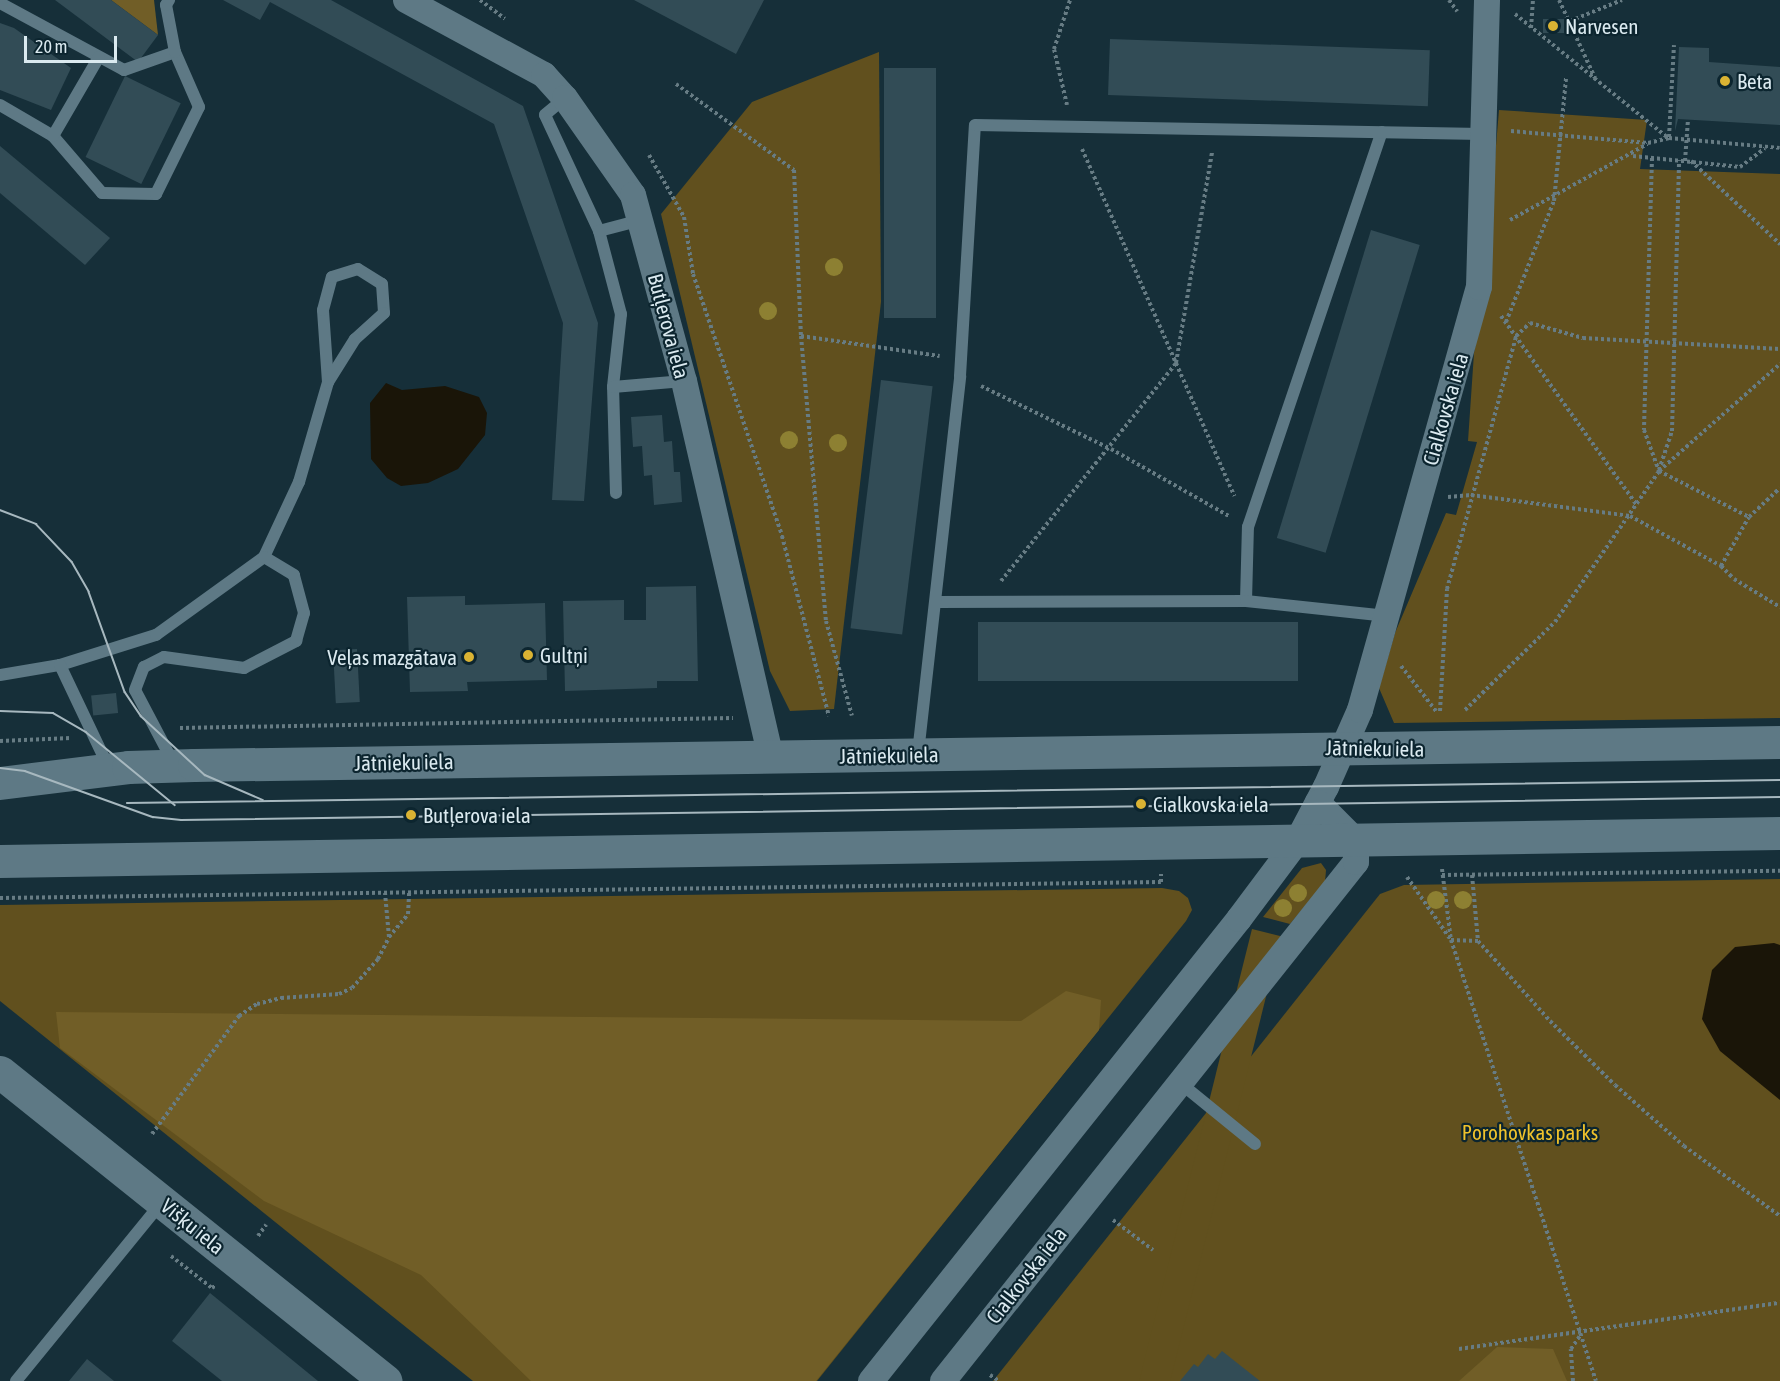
<!DOCTYPE html>
<meta charset="utf-8">
<style>
body{margin:0}
#map{position:relative;width:1780px;height:1381px;overflow:hidden;background:#162f39;font-family:"Asap Condensed",sans-serif}
div>[style]{position:absolute}
[style*='--x']{left:calc(var(--x)*1px);top:calc(var(--y)*1px);width:calc(var(--w)*1px);rotate:calc(var(--a)*1deg)}
.green>*{inset:0;background:#61501e;transform-origin:0 0}
.forest>*{inset:0;background:#715e27}
.water>*{inset:0;background:#1a1508}
.building>*{inset:0;background:#324c56;transform-origin:0 0}
.path>*{height:4px;margin-top:-2px;transform-origin:0;background:repeating-linear-gradient(90deg,#677c84 0 3px,transparent 0 6px)}
.lane>*{height:12px;margin:-6px;padding:0 6px;transform-origin:6px;border-radius:6px;background:#5e7985}
.street>*{height:26px;margin:-13px;padding:0 13px;transform-origin:13px;border-radius:13px;background:#5e7985}
.secondary>*{height:33px;margin:-16.5px;padding:0 16.5px;transform-origin:16.5px;border-radius:16.5px;background:#5e7985}
.tram>*{height:1.5px;margin:-0.75px;padding:0 0.75px;transform-origin:0.75px;border-radius:0.75px;background:#a7b8bf}
.trees>*{width:18px;height:18px;margin:-9px;border-radius:50%;background:#8d8032}
.dots>*{width:16px;height:16px;translate:-50% -50%;box-sizing:border-box;border:3px solid #0c252f;border-radius:50%}
span{translate:-50% -50%;white-space:nowrap;text-align:center;line-height:1.15;-webkit-text-stroke:4.5px #0c252f;paint-order:stroke}
.poi-label{font-size:21px;color:#dbeaf0}
.left{translate:0 -50%;text-align:left}
.right{translate:-100% -50%;text-align:right}
.street-label{font-size:21px;color:#dbeaf0}
.park-label{font-size:21px;color:#efc22c}
.scale{position:absolute;left:24px;top:36px;width:93px;height:27px;box-sizing:border-box;border:3px solid #dbeaf0;border-top:0;padding-left:8px;font-size:18px;line-height:21px;white-space:nowrap;color:#dbeaf0;-webkit-text-stroke:4px #0c252f;paint-order:stroke}
</style>
<div id="map">
<div class="green">
<div style="clip-path:polygon(879px 52px,881px 302px,834px 709px,790px 711px,770px 671px,661px 214px,752px 102px)"></div>
<div style="clip-path:polygon(1499px 110px,1647px 120px,1640px 169px,1780px 174px,1780px 718px,1394px 723px,1379px 688px,1395px 633px,1446px 513px,1456px 515px,1477px 442px,1468px 441px,1474px 353px,1482px 312px)"></div>
<div style="clip-path:polygon(1321px 863px,1326px 870px,1325px 882px,1290px 924px,1263px 917px,1302px 868px)"></div>
<div style="clip-path:polygon(1780px 879px,1780px 1381px,993px 1381px,1380px 894px,1404px 885px)"></div>
<div style="clip-path:polygon(1162px 888px,1179px 891px,1188px 898px,1192px 910px,1186px 921px,817px 1381px,473px 1381px,0 1001px,0 905px)"></div>
<div style="left:1252px;top:929px;width:30px;height:579px;rotate:14deg"></div>
</div>
<div class="forest">
<div style="clip-path:polygon(111px 0,154px 0,158px 35px)"></div>
<div style="clip-path:polygon(1066px 991px,1101px 1000px,1099px 1030px,816px 1381px,531px 1381px,421px 1275px,264px 1201px,60px 1048px,56px 1012px,1021px 1021px)"></div>
<div style="clip-path:polygon(1497px 1347px,1553px 1349px,1567px 1381px,1459px 1381px)"></div>
</div>
<div class="water">
<div style="clip-path:polygon(386px 383px,402px 390px,445px 386px,479px 397px,487px 413px,485px 435px,458px 469px,428px 483px,401px 486px,387px 478px,371px 459px,370px 403px)"></div>
<div style="clip-path:polygon(1774px 943px,1780px 945px,1780px 1100px,1720px 1051px,1702px 1019px,1712px 970px,1735px 947px)"></div>
</div>
<div class="building">
<div style="clip-path:polygon(55px 0,111px 0,158px 35px,138px 62px)"></div>
<div style="clip-path:polygon(223px 0,331px 0,523px 106px,598px 323px,584px 501px,552px 500px,563px 323px,494px 124px,270px 2px,260px 20px)"></div>
<div style="clip-path:polygon(634px 0,764px 0,736px 54px)"></div>
<div style="left:1543px;top:19px;width:21px;height:14px"></div>
<div style="clip-path:polygon(0 23px,14px 28px,71px 68px,51px 110px,0 90px)"></div>
<div style="left:1110px;top:39px;width:320px;height:56px;rotate:2deg"></div>
<div style="clip-path:polygon(1679px 47px,1709px 48px,1709px 62px,1780px 67px,1780px 125px,1678px 119px,1675px 131px)"></div>
<div style="left:884px;top:68px;width:52px;height:250px"></div>
<div style="left:125px;top:76px;width:62px;height:90px;rotate:26deg"></div>
<div style="clip-path:polygon(0 146px,110px 238px,85px 265px,0 193px)"></div>
<div style="left:1371px;top:230px;width:51px;height:322px;rotate:17deg"></div>
<div style="left:881px;top:380px;width:52px;height:250px;rotate:7deg"></div>
<div style="clip-path:polygon(662px 415px,664px 442px,672px 441px,674px 472px,680px 472px,682px 502px,654px 505px,652px 475px,644px 476px,642px 446px,633px 447px,631px 417px)"></div>
<div style="clip-path:polygon(696px 586px,698px 681px,657px 681px,657px 688px,565px 691px,563px 601px,624px 600px,624px 620px,646px 620px,646px 587px)"></div>
<div style="clip-path:polygon(465px 596px,465px 605px,545px 603px,547px 680px,467px 682px,468px 691px,410px 692px,407px 597px)"></div>
<div style="left:1298px;top:622px;width:59px;height:320px;rotate:90deg"></div>
<div style="left:357px;top:649px;width:53px;height:24px;rotate:87deg"></div>
<div style="left:116px;top:693px;width:20px;height:25px;rotate:84deg"></div>
<div style="clip-path:polygon(210px 1293px,318px 1381px,222px 1381px,172px 1341px)"></div>
<div style="clip-path:polygon(1222px 1351px,1260px 1381px,1180px 1381px,1194px 1364px,1198px 1367px,1208px 1354px,1215px 1359px)"></div>
<div style="clip-path:polygon(87px 1359px,114px 1381px,69px 1381px)"></div>
</div>
<div class="path">
<div style="--x:480;--y:0;--w:31;--a:37"></div>
<div style="--x:1449;--y:0;--w:14;--a:54"></div>
<div style="--x:1559;--y:0;--w:86;--a:65.2"></div>
<div style="--x:1515;--y:14;--w:197;--a:39"></div>
<div style="--x:1570;--y:21;--w:56;--a:-22"></div>
<div style="--x:1531;--y:28;--w:28;--a:-86"></div>
<div style="--x:676;--y:84;--w:146;--a:36.1"></div>
<div style="--x:794;--y:170;--w:166;--a:87.6"></div>
<div style="--x:801;--y:336;--w:286;--a:85"></div>
<div style="--x:826;--y:621;--w:98;--a:74.7"></div>
<div style="--x:1067;--y:105;--w:57;--a:-103.1"></div>
<div style="--x:1054;--y:49;--w:52;--a:-71.9"></div>
<div style="--x:1511;--y:131;--w:138;--a:5"></div>
<div style="--x:1648;--y:143;--w:22;--a:-13"></div>
<div style="--x:1669;--y:138;--w:111;--a:5.1"></div>
<div style="--x:1669;--y:137;--w:92;--a:-86.9"></div>
<div style="--x:1082;--y:149;--w:379;--a:66.3"></div>
<div style="--x:649;--y:155;--w:71;--a:60.6"></div>
<div style="--x:684;--y:217;--w:58;--a:81"></div>
<div style="--x:693;--y:274;--w:277;--a:71.2"></div>
<div style="--x:782;--y:536;--w:186;--a:75.4"></div>
<div style="--x:1633;--y:156;--w:108;--a:5.9"></div>
<div style="--x:1740;--y:167;--w:31;--a:-37"></div>
<div style="--x:1652;--y:158;--w:272;--a:91.7"></div>
<div style="--x:1644;--y:430;--w:44;--a:69.9"></div>
<div style="--x:1659;--y:471;--w:101;--a:27.1"></div>
<div style="--x:1685;--y:161;--w:42;--a:-85.9"></div>
<div style="--x:1691;--y:161;--w:122;--a:43"></div>
<div style="--x:1510;--y:220;--w:157;--a:-29"></div>
<div style="--x:1501;--y:316;--w:233;--a:54.3"></div>
<div style="--x:1506;--y:322;--w:130;--a:-68.4"></div>
<div style="--x:1554;--y:201;--w:124;--a:-84.4"></div>
<div style="--x:801;--y:336;--w:140;--a:8.2"></div>
<div style="--x:981;--y:386;--w:144;--a:25.9"></div>
<div style="--x:1111;--y:449;--w:136;--a:29.6"></div>
<div style="--x:1659;--y:470;--w:41;--a:-71.6"></div>
<div style="--x:1672;--y:431;--w:271;--a:-88.5"></div>
<div style="--x:1448;--y:497;--w:23;--a:-5"></div>
<div style="--x:1471;--y:495;--w:160;--a:7.5"></div>
<div style="--x:1630;--y:516;--w:104;--a:28.8"></div>
<div style="--x:1721;--y:566;--w:18;--a:45"></div>
<div style="--x:1734;--y:579;--w:54;--a:31.3"></div>
<div style="--x:1721;--y:566;--w:56;--a:-60.3"></div>
<div style="--x:1749;--y:517;--w:42;--a:-43.1"></div>
<div style="--x:1001;--y:581;--w:280;--a:-51.2"></div>
<div style="--x:1176;--y:363;--w:214;--a:-80.3"></div>
<div style="--x:1401;--y:666;--w:57;--a:52.1"></div>
<div style="--x:1465;--y:710;--w:126;--a:-44.4"></div>
<div style="--x:1555;--y:622;--w:183;--a:-55.4"></div>
<div style="--x:1659;--y:471;--w:162;--a:-41.5"></div>
<div style="--x:1440;--y:711;--w:122;--a:-86.7"></div>
<div style="--x:1447;--y:589;--w:262;--a:-74.7"></div>
<div style="--x:1516;--y:336;--w:19;--a:-43"></div>
<div style="--x:1530;--y:323;--w:55;--a:15.8"></div>
<div style="--x:1583;--y:338;--w:197;--a:3.2"></div>
<div style="--x:180;--y:728;--w:553;--a:-1.04"></div>
<div style="--x:0;--y:741;--w:71;--a:-2.4"></div>
<div style="--x:1442;--y:869;--w:72;--a:82.8"></div>
<div style="--x:1451;--y:940;--w:464;--a:71.8"></div>
<div style="--x:1442;--y:875;--w:338;--a:-0.7"></div>
<div style="--x:1472;--y:875;--w:66;--a:84.8"></div>
<div style="--x:1407;--y:877;--w:77;--a:55.1"></div>
<div style="--x:1451;--y:940;--w:27;--a:2"></div>
<div style="--x:1478;--y:941;--w:108;--a:48"></div>
<div style="--x:1550;--y:1021;--w:91;--a:44.6"></div>
<div style="--x:1615;--y:1085;--w:92;--a:41.5"></div>
<div style="--x:1684;--y:1146;--w:119;--a:36.1"></div>
<div style="--x:0;--y:898;--w:1161;--a:-0.79"></div>
<div style="--x:1161;--y:882;--w:8;--a:-90"></div>
<div style="--x:389;--y:937;--w:30;--a:-50"></div>
<div style="--x:408;--y:914;--w:22;--a:-87"></div>
<div style="--x:152;--y:1134;--w:147;--a:-53.6"></div>
<div style="--x:239;--y:1016;--w:22;--a:-34"></div>
<div style="--x:257;--y:1004;--w:25;--a:-14"></div>
<div style="--x:281;--y:998;--w:58;--a:-3.9"></div>
<div style="--x:339;--y:994;--w:14;--a:-25"></div>
<div style="--x:352;--y:988;--w:39;--a:-48"></div>
<div style="--x:378;--y:959;--w:25;--a:-63"></div>
<div style="--x:389;--y:937;--w:44;--a:-95.2"></div>
<div style="--x:1113;--y:1220;--w:50;--a:36.9"></div>
<div style="--x:258;--y:1236;--w:14;--a:-54"></div>
<div style="--x:171;--y:1256;--w:52;--a:38"></div>
<div style="--x:212;--y:1288;--w:5;--a:-37"></div>
<div style="--x:1459;--y:1349;--w:324;--a:-8.2"></div>
<div style="--x:990;--y:1375;--w:11;--a:34"></div>
<div style="--x:1573;--y:1381;--w:32;--a:-94"></div>
<div style="--x:1571;--y:1349;--w:18;--a:-56"></div>
</div>
<div class="lane">
<div style="--x:0;--y:3;--w:141;--a:28.4"></div>
<div style="--x:124;--y:70;--w:54;--a:-19.4"></div>
<div style="--x:565;--y:98;--w:26;--a:140"></div>
<div style="--x:545;--y:115;--w:128;--a:65"></div>
<div style="--x:599;--y:231;--w:86;--a:75.2"></div>
<div style="--x:621;--y:314;--w:73;--a:96.3"></div>
<div style="--x:0;--y:105;--w:61;--a:30.3"></div>
<div style="--x:53;--y:136;--w:75;--a:49.3"></div>
<div style="--x:102;--y:193;--w:54;--a:1.1"></div>
<div style="--x:156;--y:194;--w:97;--a:-63.7"></div>
<div style="--x:199;--y:107;--w:60;--a:-113.6"></div>
<div style="--x:175;--y:52;--w:48;--a:-100.8"></div>
<div style="--x:166;--y:5;--w:6;--a:-59"></div>
<div style="--x:53;--y:136;--w:91;--a:-59.8"></div>
<div style="--x:599;--y:231;--w:43;--a:-14.7"></div>
<div style="--x:616;--y:493;--w:106;--a:-91.6"></div>
<div style="--x:613;--y:387;--w:71;--a:-4.8"></div>
<div style="--x:1246;--y:601;--w:74;--a:-88.5"></div>
<div style="--x:1248;--y:527;--w:417;--a:-71.3"></div>
<div style="--x:936;--y:602;--w:310;--a:-0.2"></div>
<div style="--x:1246;--y:601;--w:142;--a:6.1"></div>
<div style="--x:60;--y:665;--w:101;--a:-17.4"></div>
<div style="--x:156;--y:635;--w:133;--a:-35.8"></div>
<div style="--x:264;--y:557;--w:83;--a:-65"></div>
<div style="--x:299;--y:482;--w:104;--a:-73.8"></div>
<div style="--x:328;--y:382;--w:72;--a:-94"></div>
<div style="--x:323;--y:310;--w:34;--a:-75"></div>
<div style="--x:332;--y:277;--w:27;--a:-17"></div>
<div style="--x:358;--y:269;--w:28;--a:32"></div>
<div style="--x:382;--y:284;--w:29;--a:86"></div>
<div style="--x:384;--y:313;--w:39;--a:138"></div>
<div style="--x:355;--y:339;--w:51;--a:122.1"></div>
<div style="--x:0;--y:675;--w:61;--a:-9.5"></div>
<div style="--x:60;--y:665;--w:112;--a:64.6"></div>
<div style="--x:918;--y:753;--w:379;--a:-83.6"></div>
<div style="--x:960;--y:376;--w:251;--a:-86.6"></div>
<div style="--x:975;--y:125;--w:507;--a:1.02"></div>
<div style="--x:173;--y:762;--w:81;--a:-117.8"></div>
<div style="--x:135;--y:690;--w:25;--a:-69"></div>
<div style="--x:144;--y:667;--w:22;--a:-27"></div>
<div style="--x:164;--y:657;--w:81;--a:7.8"></div>
<div style="--x:244;--y:668;--w:59;--a:-27.4"></div>
<div style="--x:296;--y:641;--w:29;--a:-74"></div>
<div style="--x:304;--y:613;--w:39;--a:-105"></div>
<div style="--x:294;--y:575;--w:35;--a:-149"></div>
<div style="--x:1179;--y:1082;--w:98;--a:39.2"></div>
<div style="--x:16;--y:1381;--w:231;--a:-50.8"></div>
</div>
<div class="street">
<div style="--x:406;--y:0;--w:157;--a:28.5"></div>
<div style="--x:544;--y:75;--w:31;--a:48"></div>
<div style="--x:565;--y:98;--w:118;--a:55"></div>
<div style="--x:633;--y:195;--w:193;--a:74.7"></div>
<div style="--x:684;--y:381;--w:386;--a:77"></div>
<div style="--x:871;--y:1381;--w:591;--a:-51.46"></div>
<div style="--x:1239;--y:919;--w:99;--a:-53.2"></div>
<div style="--x:1298;--y:840;--w:60;--a:-62.2"></div>
<div style="--x:1326;--y:787;--w:84;--a:-66.2"></div>
<div style="--x:1360;--y:710;--w:439;--a:-74.3"></div>
<div style="--x:1479;--y:287;--w:287;--a:-88.4"></div>
<div style="--x:943;--y:1381;--w:663;--a:-51.49"></div>
<div style="--x:1356;--y:862;--w:21;--a:-90"></div>
<div style="--x:1356;--y:841;--w:54;--a:-135"></div>
</div>
<div class="secondary">
<div style="--x:0;--y:783;--w:129;--a:-7.1"></div>
<div style="--x:128;--y:767;--w:66;--a:-1.7"></div>
<div style="--x:194;--y:765;--w:1586;--a:-0.83"></div>
<div style="--x:0;--y:861;--w:1780;--a:-0.9"></div>
<div style="--x:0;--y:1072;--w:494;--a:38.7"></div>
</div>
<div class="tram">
<div style="--x:0;--y:510;--w:39;--a:21"></div>
<div style="--x:36;--y:524;--w:52;--a:46.5"></div>
<div style="--x:72;--y:562;--w:34;--a:60"></div>
<div style="--x:89;--y:592;--w:106;--a:70.2"></div>
<div style="--x:125;--y:692;--w:29;--a:56"></div>
<div style="--x:141;--y:716;--w:87;--a:42.7"></div>
<div style="--x:205;--y:775;--w:63;--a:23.3"></div>
<div style="--x:0;--y:711;--w:53;--a:2.2"></div>
<div style="--x:53;--y:713;--w:38;--a:30"></div>
<div style="--x:86;--y:732;--w:115;--a:39.4"></div>
<div style="--x:0;--y:768;--w:25;--a:7"></div>
<div style="--x:25;--y:771;--w:136;--a:19.8"></div>
<div style="--x:153;--y:817;--w:28;--a:6"></div>
<div style="--x:181;--y:820;--w:1599;--a:-0.82"></div>
<div style="--x:127;--y:803;--w:1653;--a:-0.8"></div>
</div>
<div class="trees">
<div style="left:834px;top:267px"></div>
<div style="left:768px;top:311px"></div>
<div style="left:789px;top:440px"></div>
<div style="left:838px;top:443px"></div>
<div style="left:1298px;top:893px"></div>
<div style="left:1436px;top:900px"></div>
<div style="left:1463px;top:900px"></div>
<div style="left:1283px;top:908px"></div>
</div>
<div class="dots">
<div style="left:1553px;top:26px;background:#dab333"></div>
<div style="left:1725px;top:81px;background:#dab333"></div>
<div style="left:528px;top:655px;background:#dab333"></div>
<div style="left:469px;top:657px;background:#dab333"></div>
<div style="left:1141px;top:804px;background:#dab333"></div>
<div style="left:411px;top:815px;background:#dab333"></div>
</div>
<div class="poi-label">
<span class="left" style="left:1565px;top:26px">Narvesen</span>
<span class="left" style="left:1737px;top:81px">Beta</span>
<span class="left" style="left:540px;top:655px">Gultņi</span>
<span class="right" style="left:457px;top:657px">Veļas mazgātava</span>
<span class="left" style="left:1153px;top:804px">Cialkovska iela</span>
<span class="left" style="left:423px;top:815px">Butļerova iela</span>
</div>
<div class="street-label">
<span style="left:669px;top:326px;rotate:75deg">Butļerova iela</span>
<span style="left:1445px;top:409px;rotate:-74deg">Cialkovska iela</span>
<span style="left:1375px;top:748px;rotate:1deg">Jātnieku iela</span>
<span style="left:889px;top:755px;rotate:-1deg">Jātnieku iela</span>
<span style="left:404px;top:762px;rotate:-1deg">Jātnieku iela</span>
<span style="left:193px;top:1226px;rotate:39deg">Višķu iela</span>
<span style="left:1026px;top:1275px;rotate:-52deg">Cialkovska iela</span>
</div>
<div class="park-label">
<span style="left:1530px;top:1132px">Porohovkas parks</span>
</div>
<div class="scale">20 m</div>
</div>
